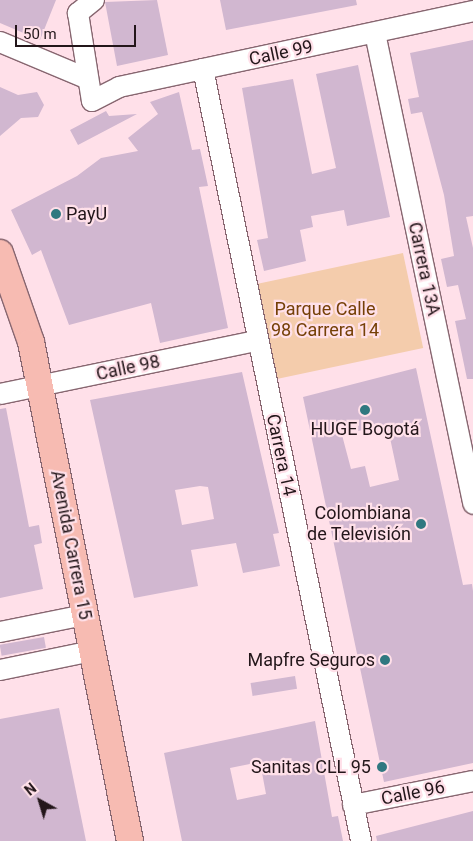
<!DOCTYPE html>
<meta charset="utf-8">
<style>
body{margin:0}
#map{position:relative;width:473px;height:841px;overflow:hidden;background:#ffe0e9;font-family:Roboto,sans-serif}
div>[style]{position:absolute}
[style*='--x']{left:calc(var(--x)*1px);top:calc(var(--y)*1px);width:calc(var(--w)*1px);rotate:calc(var(--a)*1deg)}
.green>*{inset:0;background:#f4ccac;transform-origin:0 0}
.building>*{inset:0;background:#d1b7d0;transform-origin:0 0}
.roads{filter:drop-shadow(1px 0 #876670) drop-shadow(-1px 0 #876670) drop-shadow(0 1px #876670) drop-shadow(0 -1px #876670)}
.minor>*{height:20px;margin:-10px;padding:0 10px;transform-origin:10px;border-radius:10px;background:#fff}
.major>*{height:26px;margin:-13px;padding:0 13px;transform-origin:13px;border-radius:13px;background:#f7bbb2}
.dots>*{width:14px;height:14px;translate:-50% -50%;box-sizing:border-box;border:2px solid #ffe0e9;border-radius:50%}
span{translate:-50% -50%;white-space:nowrap;text-align:center;line-height:1.15;-webkit-text-stroke:4.5px #ffe0e9;paint-order:stroke}
.street-label{font-size:18px;color:#23161a}
.poi-label{font-size:18px;color:#23161a}
.left{translate:0 -50%;text-align:left}
.right{translate:-100% -50%;text-align:right}
.park-label{font-size:18px;color:#754007}
.north{position:absolute;left:15px;top:776px;width:50px;height:50px;-webkit-text-stroke:4px #ffe0e9;paint-order:stroke;rotate:321deg;font-size:14px;font-weight:700;line-height:20px;text-align:center;color:#23161a}
.north::after{content:'';display:block;margin:auto;width:18px;height:22px;background:#23161a;clip-path:polygon(50% 0,100% 100%,50% 72%,0 100%)}
.scale{position:absolute;left:15px;top:25px;width:121px;height:22px;box-sizing:border-box;border:2px solid #23161a;border-top:0;padding-left:6px;font-size:15px;line-height:18px;white-space:nowrap;color:#23161a;-webkit-text-stroke:4px #ffe0e9;paint-order:stroke}
</style>
<div id="map">
<div class="green">
<div style="left:403px;top:253px;width:97px;height:152px;rotate:78deg"></div>
</div>
<div class="building">
<div style="clip-path:polygon(0 0,56px 0,40px 40px,0 23px)"></div>
<div style="clip-path:polygon(157px 0,168px 55px,117px 66px,105px 2px)"></div>
<div style="clip-path:polygon(220px 0,356px 0,357px 5px,226px 30px)"></div>
<div style="clip-path:polygon(473px 40px,473px 216px,466px 217px,473px 248px,473px 379px,467px 379px,455px 321px,466px 319px,458px 285px,447px 287px,441px 259px,454px 256px,444px 195px,422px 112px,411px 114px,408px 99px,419px 97px,410px 53px)"></div>
<div style="clip-path:polygon(358px 65px,390px 217px,347px 226px,344px 210px,311px 216px,313px 227px,300px 230px,306px 261px,264px 271px,257px 240px,268px 238px,242px 88px,293px 79px,312px 174px,336px 168px,316px 74px)"></div>
<div style="clip-path:polygon(0 87px,18px 95px,37px 92px,44px 105px,38px 117px,21px 118px,0 136px)"></div>
<div style="clip-path:polygon(179px 92px,192px 150px,200px 149px,208px 186px,199px 187px,228px 328px,160px 343px,151px 303px,69px 325px,41px 250px,32px 255px,11px 210px,77px 176px,101px 158px,138px 151px,128px 138px,158px 114px,150px 102px)"></div>
<div style="clip-path:polygon(106px 111px,109px 116px,137px 114px,78px 145px,70px 130px)"></div>
<div style="clip-path:polygon(evenodd,416px 368px,463px 585px,472px 584px,473px 591px,473px 763px,384px 782px,303px 397px,416px 368px,387px 424px,399px 480px,370px 487px,365px 466px,351px 469px,342px 435px,387px 424px)"></div>
<div style="clip-path:polygon(evenodd,242px 372px,279px 533px,273px 534px,280px 566px,243px 573px,236px 543px,191px 550px,198px 586px,134px 598px,90px 400px,242px 372px,200px 486px,208px 487px,214px 519px,182px 525px,175px 490px,200px 486px)"></div>
<div style="clip-path:polygon(6px 408px,29px 527px,39px 525px,42px 543px,34px 545px,43px 589px,0 598px,0 409px)"></div>
<div style="left:44px;top:637px;width:11px;height:45px;rotate:80deg"></div>
<div style="left:295px;top:676px;width:13px;height:45px;rotate:81deg"></div>
<div style="clip-path:polygon(59px 708px,86px 841px,0 841px,0 719px)"></div>
<div style="clip-path:polygon(evenodd,315px 721px,332px 817px,338px 816px,343px 841px,182px 841px,164px 753px,315px 721px,260px 762px,266px 794px,237px 800px,230px 768px,260px 762px)"></div>
<div style="clip-path:polygon(473px 811px,473px 841px,377px 841px,376px 836px)"></div>
</div>
<div class="roads">
<div class="minor">
<div style="--x:94;--y:0;--w:21;--a:141"></div>
<div style="--x:78;--y:13;--w:89;--a:81"></div>
<div style="--x:92;--y:101;--w:30;--a:-27"></div>
<div style="--x:119;--y:87;--w:362;--a:-12.1"></div>
<div style="--x:375;--y:33;--w:481;--a:78.2"></div>
<div style="--x:0;--y:42;--w:95;--a:22.8"></div>
<div style="--x:203;--y:69;--w:788;--a:78.43"></div>
<div style="--x:0;--y:394;--w:261;--a:-11.7"></div>
<div style="--x:0;--y:632;--w:86;--a:-11.4"></div>
<div style="--x:0;--y:670;--w:94;--a:-11.7"></div>
<div style="--x:353;--y:805;--w:122;--a:-11.3"></div>
</div>
<div class="major">
<div style="--x:0;--y:253;--w:94;--a:70.8"></div>
<div style="--x:31;--y:342;--w:509;--a:78.78"></div>
</div>
</div>
<div class="dots">
<div style="left:56px;top:214px;background:#307880"></div>
<div style="left:365px;top:410px;background:#307880"></div>
<div style="left:421px;top:524px;background:#307880"></div>
<div style="left:385px;top:660px;background:#307880"></div>
<div style="left:382px;top:767px;background:#307880"></div>
</div>
<div class="street-label">
<span style="left:281px;top:53px;rotate:-12deg">Calle 99</span>
<span style="left:424px;top:269px;rotate:78deg">Carrera 13A</span>
<span style="left:128px;top:368px;rotate:-12deg">Calle 98</span>
<span style="left:281px;top:455px;rotate:78deg">Carrera 14</span>
<span style="left:71px;top:545px;rotate:79deg">Avenida Carrera 15</span>
<span style="left:413px;top:793px;rotate:-11deg">Calle 96</span>
</div>
<div class="poi-label">
<span class="left" style="left:66px;top:214px">PayU</span>
<span style="left:365px;top:429px">HUGE Bogotá</span>
<span class="right" style="left:411px;top:524px">Colombiana<br>de Televisión</span>
<span class="right" style="left:375px;top:660px">Mapfre Seguros</span>
<span class="right" style="left:371px;top:767px">Sanitas CLL 95</span>
</div>
<div class="park-label">
<span style="left:325px;top:320px">Parque Calle<br>98 Carrera 14</span>
</div>
<div class="north">N</div>
<div class="scale">50 m</div>
</div>
